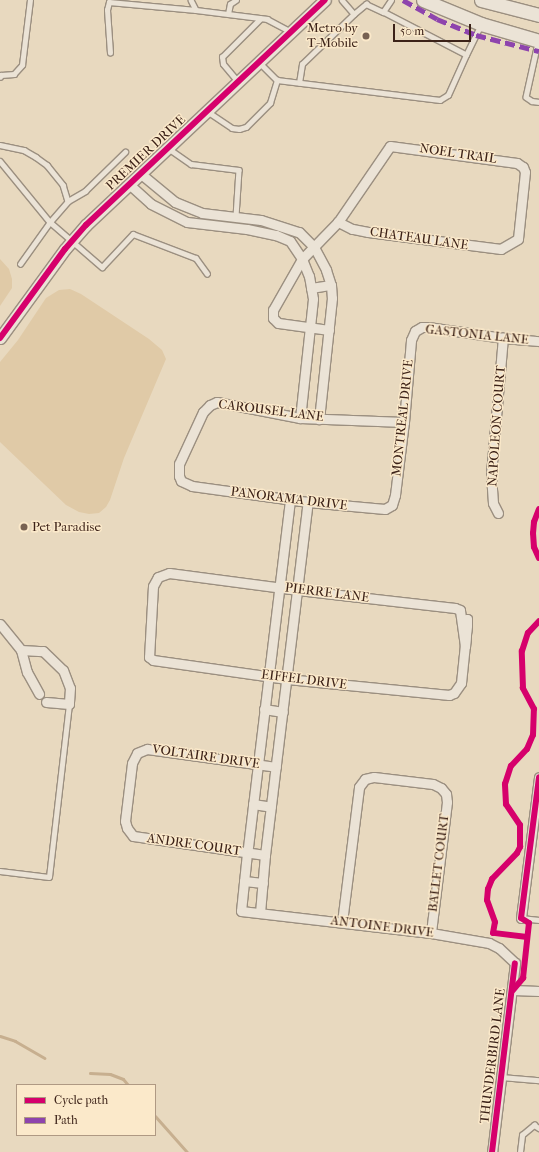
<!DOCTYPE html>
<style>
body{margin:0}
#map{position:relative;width:539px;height:1152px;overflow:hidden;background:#e8d9bf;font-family:"IM FELL French Canon",serif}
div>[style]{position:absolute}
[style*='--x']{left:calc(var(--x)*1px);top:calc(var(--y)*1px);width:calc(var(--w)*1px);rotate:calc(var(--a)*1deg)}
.green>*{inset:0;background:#e0caa7}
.stream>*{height:3px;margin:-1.5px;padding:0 1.5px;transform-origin:1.5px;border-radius:1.5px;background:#c7af8f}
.roads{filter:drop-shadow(1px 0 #9b8f80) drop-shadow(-1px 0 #9b8f80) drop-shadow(0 1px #9b8f80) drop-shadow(0 -1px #9b8f80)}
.service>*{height:4.5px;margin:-2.25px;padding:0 2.25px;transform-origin:2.25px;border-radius:2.25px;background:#ebe3d6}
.minor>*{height:9px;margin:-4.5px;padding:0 4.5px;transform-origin:4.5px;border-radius:4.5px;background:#ebe3d6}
.tertiary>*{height:11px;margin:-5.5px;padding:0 5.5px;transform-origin:5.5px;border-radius:5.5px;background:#ebe3d6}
.secondary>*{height:13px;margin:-6.5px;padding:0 6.5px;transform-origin:6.5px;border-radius:6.5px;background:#ebe3d6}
.quiet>*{height:5px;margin-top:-2.5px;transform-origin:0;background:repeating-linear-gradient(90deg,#8e44ad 0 10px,transparent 0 15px)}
.cycleway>*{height:6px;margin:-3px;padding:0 3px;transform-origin:3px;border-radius:3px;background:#d6006c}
.dots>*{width:11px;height:11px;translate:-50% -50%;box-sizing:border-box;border:2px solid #fbe9ca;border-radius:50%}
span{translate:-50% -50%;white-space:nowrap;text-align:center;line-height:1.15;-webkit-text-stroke:3px #fbe9ca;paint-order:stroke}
.poi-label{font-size:13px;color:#3c2218}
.right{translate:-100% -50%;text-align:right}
.left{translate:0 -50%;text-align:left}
.street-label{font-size:13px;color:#3c2218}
.legend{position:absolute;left:16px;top:1084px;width:140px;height:52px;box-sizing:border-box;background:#fbe9ca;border:1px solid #af9983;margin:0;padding:5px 7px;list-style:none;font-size:12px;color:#3c2218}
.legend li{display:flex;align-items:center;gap:8px;height:20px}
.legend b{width:20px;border:1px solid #af9983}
.scale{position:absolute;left:393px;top:24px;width:78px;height:18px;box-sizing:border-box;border:2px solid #3c2218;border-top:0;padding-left:5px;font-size:12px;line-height:14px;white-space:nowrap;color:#3c2218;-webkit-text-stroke:3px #fbe9ca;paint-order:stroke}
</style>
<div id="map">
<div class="green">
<div style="clip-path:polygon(0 259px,9px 269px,12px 279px,12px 288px,0 306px)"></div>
<div style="clip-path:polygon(70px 289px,81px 294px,149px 339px,162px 350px,166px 359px,124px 458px,110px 500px,106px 507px,99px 513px,89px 514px,79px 512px,66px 505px,0 442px,0 362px,18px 340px,46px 298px,59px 290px)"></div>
</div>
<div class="stream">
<div style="--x:0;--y:1036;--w:16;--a:18"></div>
<div style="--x:15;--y:1041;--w:34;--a:30"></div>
<div style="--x:90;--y:1073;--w:20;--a:3"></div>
<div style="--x:110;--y:1074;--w:14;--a:21"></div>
<div style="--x:123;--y:1079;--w:8;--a:50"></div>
<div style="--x:155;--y:1116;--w:48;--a:48.4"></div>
</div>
<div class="roads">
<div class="service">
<div style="--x:191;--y:0;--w:11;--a:63"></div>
<div style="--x:196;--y:10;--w:72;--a:7.2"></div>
<div style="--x:267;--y:19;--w:26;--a:28"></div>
<div style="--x:342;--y:0;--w:18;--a:49"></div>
<div style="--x:354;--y:14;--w:16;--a:-40"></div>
<div style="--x:366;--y:4;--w:19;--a:25"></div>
<div style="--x:383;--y:12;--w:14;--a:-56"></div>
<div style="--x:228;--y:14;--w:10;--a:-79"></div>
<div style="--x:230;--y:4;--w:7;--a:-34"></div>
<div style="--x:538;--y:43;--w:55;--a:102.5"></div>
<div style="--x:526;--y:97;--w:7;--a:34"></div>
<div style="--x:532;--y:101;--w:7;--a:8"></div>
<div style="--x:110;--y:53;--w:43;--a:-94"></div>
<div style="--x:107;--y:10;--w:8;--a:-76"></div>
<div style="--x:109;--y:2;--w:87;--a:5.3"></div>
<div style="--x:466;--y:55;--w:34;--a:-64"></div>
<div style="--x:259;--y:62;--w:25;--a:45"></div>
<div style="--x:277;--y:80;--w:164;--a:7"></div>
<div style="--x:440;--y:100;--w:9;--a:-32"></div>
<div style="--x:448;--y:95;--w:44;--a:-65.8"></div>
<div style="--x:466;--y:55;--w:93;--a:-152.6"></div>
<div style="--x:0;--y:77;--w:2;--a:-63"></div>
<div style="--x:1;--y:75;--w:13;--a:-4"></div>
<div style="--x:14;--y:74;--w:12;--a:-48"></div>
<div style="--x:22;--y:65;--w:65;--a:-83"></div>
<div style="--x:238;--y:82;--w:23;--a:-130"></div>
<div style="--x:223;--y:64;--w:7;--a:-98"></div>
<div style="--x:222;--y:57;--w:54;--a:-45"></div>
<div style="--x:299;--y:83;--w:19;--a:-81"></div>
<div style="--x:302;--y:64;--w:72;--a:-43.9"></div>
<div style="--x:207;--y:111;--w:30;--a:34"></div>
<div style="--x:232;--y:128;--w:7;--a:8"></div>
<div style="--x:239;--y:129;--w:7;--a:-16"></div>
<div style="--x:246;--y:127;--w:34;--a:-45"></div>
<div style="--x:270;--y:103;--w:24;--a:-73"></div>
<div style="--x:0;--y:145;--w:25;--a:12"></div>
<div style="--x:24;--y:150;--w:14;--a:30"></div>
<div style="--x:36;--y:157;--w:14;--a:36"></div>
<div style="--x:47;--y:165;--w:26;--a:51"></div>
<div style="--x:63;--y:185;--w:17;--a:73"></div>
<div style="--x:168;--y:148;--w:28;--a:35"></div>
<div style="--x:191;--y:164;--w:48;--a:7.1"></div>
<div style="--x:239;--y:170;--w:46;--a:93.7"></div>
<div style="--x:0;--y:161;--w:79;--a:50.7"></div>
<div style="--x:50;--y:222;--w:28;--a:-49"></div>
<div style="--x:68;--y:201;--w:20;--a:-30"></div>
<div style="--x:85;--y:191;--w:56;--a:-44.3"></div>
<div style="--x:20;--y:264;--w:52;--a:-54.5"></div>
<div style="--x:50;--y:222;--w:69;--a:40.9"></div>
<div style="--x:102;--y:267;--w:45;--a:-46.8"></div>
<div style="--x:133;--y:234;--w:67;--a:20.9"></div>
<div style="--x:196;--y:258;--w:19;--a:54"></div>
<div style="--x:0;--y:871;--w:49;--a:7"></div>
<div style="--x:49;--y:877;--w:174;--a:-83.4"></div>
<div style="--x:521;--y:918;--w:18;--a:6"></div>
<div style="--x:501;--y:1077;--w:38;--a:5"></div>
<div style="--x:520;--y:1152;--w:17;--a:-83"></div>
<div style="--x:522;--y:1135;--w:16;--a:-40"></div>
<div style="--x:534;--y:1125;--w:6;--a:31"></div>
</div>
<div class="minor">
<div style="--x:141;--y:174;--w:44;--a:39.5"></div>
<div style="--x:175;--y:202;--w:29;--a:22"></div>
<div style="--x:202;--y:213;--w:59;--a:6.8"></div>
<div style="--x:261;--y:220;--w:40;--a:18"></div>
<div style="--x:299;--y:232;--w:21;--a:45"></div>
<div style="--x:314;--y:247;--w:26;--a:62"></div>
<div style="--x:326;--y:270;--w:16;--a:72"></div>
<div style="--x:331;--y:285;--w:13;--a:86"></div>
<div style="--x:332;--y:298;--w:122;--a:96.1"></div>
<div style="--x:130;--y:185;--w:28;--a:42"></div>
<div style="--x:151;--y:204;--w:40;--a:26.6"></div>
<div style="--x:187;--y:222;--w:60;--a:6.7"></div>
<div style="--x:247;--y:229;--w:30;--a:12"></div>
<div style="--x:276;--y:235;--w:15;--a:23"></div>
<div style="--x:290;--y:241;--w:22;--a:56"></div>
<div style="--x:302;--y:259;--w:18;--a:68"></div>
<div style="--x:309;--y:276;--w:23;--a:80"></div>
<div style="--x:313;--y:299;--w:120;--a:96.2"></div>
<div style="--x:311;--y:288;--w:20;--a:-9"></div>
<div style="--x:329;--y:330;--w:51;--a:-172.2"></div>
<div style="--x:278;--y:323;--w:7;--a:-135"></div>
<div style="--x:273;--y:318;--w:8;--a:-90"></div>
<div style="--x:273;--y:310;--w:59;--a:-60.4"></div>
<div style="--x:302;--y:259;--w:52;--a:-45.8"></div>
<div style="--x:338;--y:222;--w:92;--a:-55.6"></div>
<div style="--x:390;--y:146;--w:128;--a:7.6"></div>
<div style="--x:517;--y:163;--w:7;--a:34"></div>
<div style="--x:523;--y:167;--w:5;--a:68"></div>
<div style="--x:525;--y:172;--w:67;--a:96"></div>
<div style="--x:518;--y:239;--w:20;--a:150"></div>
<div style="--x:501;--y:249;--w:134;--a:-172.7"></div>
<div style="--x:368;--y:232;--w:16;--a:-169"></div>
<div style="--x:352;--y:229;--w:16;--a:-153"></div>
<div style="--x:404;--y:422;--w:104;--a:-177.8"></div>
<div style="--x:300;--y:418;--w:85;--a:-169.1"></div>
<div style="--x:217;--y:402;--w:8;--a:157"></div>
<div style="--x:210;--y:405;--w:10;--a:135"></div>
<div style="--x:203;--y:412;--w:57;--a:114.8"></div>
<div style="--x:179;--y:464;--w:12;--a:90"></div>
<div style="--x:179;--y:476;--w:5;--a:68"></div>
<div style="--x:181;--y:481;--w:12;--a:24"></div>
<div style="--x:192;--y:486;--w:117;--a:7.9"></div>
<div style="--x:308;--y:502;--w:77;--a:5.2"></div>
<div style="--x:385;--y:509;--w:8;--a:-30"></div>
<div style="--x:392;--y:505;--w:10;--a:-73"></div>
<div style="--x:395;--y:495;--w:74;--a:-83"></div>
<div style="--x:404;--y:422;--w:82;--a:-85.1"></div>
<div style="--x:411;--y:340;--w:10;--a:-66"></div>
<div style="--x:415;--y:331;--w:8;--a:-30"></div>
<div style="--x:422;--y:327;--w:6;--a:0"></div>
<div style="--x:428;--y:327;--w:76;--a:8.3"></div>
<div style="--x:503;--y:338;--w:36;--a:5"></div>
<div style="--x:290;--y:500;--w:356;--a:96.9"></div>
<div style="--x:247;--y:853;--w:58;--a:95.9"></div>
<div style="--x:241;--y:911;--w:191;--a:6.6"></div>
<div style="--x:431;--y:933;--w:59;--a:9.8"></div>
<div style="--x:489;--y:943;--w:11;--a:27"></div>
<div style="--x:499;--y:948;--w:22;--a:43"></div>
<div style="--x:515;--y:963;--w:190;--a:96.9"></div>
<div style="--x:498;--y:513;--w:11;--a:-117"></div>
<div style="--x:493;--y:503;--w:29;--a:-94"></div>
<div style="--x:491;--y:474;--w:137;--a:-85"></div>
<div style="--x:0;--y:624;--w:33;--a:51"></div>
<div style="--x:21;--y:650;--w:23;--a:75"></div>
<div style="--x:27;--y:672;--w:25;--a:61"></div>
<div style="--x:465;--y:646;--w:36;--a:-98"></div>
<div style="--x:460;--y:610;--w:5;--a:-158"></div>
<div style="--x:455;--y:608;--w:158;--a:-173.5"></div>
<div style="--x:298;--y:590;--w:130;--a:-172.5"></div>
<div style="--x:169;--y:573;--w:12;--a:160"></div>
<div style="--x:158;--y:577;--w:10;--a:119"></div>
<div style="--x:153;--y:586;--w:71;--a:93.2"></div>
<div style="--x:149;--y:657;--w:5;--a:37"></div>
<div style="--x:153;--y:660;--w:135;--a:8.1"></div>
<div style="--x:287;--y:679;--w:163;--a:5.6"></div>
<div style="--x:449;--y:695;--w:5;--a:-22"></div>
<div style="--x:454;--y:693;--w:12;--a:-55"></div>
<div style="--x:461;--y:683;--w:58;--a:-84.1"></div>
<div style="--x:467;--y:625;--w:6;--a:-90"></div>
<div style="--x:467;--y:619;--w:27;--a:94"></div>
<div style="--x:21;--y:650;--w:22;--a:3"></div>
<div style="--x:43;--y:651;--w:28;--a:44"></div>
<div style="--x:63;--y:670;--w:19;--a:69"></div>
<div style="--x:70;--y:688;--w:16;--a:94"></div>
<div style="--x:69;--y:704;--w:23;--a:-175"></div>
<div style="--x:264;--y:709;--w:19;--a:9"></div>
<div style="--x:253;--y:804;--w:18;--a:9"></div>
<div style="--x:265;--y:855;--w:133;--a:-171.8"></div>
<div style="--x:133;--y:836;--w:10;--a:-127"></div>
<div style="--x:127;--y:828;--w:7;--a:-106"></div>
<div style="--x:125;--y:821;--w:58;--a:-83.1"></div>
<div style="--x:132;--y:763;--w:11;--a:-63"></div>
<div style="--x:137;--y:753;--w:11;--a:-22"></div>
<div style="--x:147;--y:749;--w:130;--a:7.9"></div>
<div style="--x:244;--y:881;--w:19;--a:6"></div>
<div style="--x:260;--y:913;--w:58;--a:-85.1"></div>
<div style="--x:265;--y:855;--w:356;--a:-83.1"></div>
<div style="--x:521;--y:918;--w:142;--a:-82.7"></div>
<div style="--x:342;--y:922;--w:136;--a:-82.8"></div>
<div style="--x:359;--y:787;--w:10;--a:-53"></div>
<div style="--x:365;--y:779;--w:9;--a:-13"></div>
<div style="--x:374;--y:777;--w:59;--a:6.8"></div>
<div style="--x:433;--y:784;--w:9;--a:27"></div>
<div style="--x:441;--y:788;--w:8;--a:50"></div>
<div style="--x:446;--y:794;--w:8;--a:83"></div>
<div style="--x:447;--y:802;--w:132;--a:97"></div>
<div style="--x:513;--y:990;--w:26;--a:2"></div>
</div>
<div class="tertiary">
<div style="--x:0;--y:338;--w:110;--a:-53.9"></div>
<div style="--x:65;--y:249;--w:32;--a:-49"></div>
<div style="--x:86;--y:225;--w:328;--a:-43.3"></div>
</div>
<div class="secondary">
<div style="--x:423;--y:0;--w:63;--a:22.5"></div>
<div style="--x:481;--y:24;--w:60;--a:16.3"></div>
<div style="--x:481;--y:0;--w:60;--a:14.5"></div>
</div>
</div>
<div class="quiet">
<div style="--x:403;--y:0;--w:39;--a:29"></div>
<div style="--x:437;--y:19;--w:42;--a:22.3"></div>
<div style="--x:476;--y:35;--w:65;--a:14.3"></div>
</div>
<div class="cycleway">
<div style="--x:0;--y:338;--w:110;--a:-53.9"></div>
<div style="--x:65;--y:249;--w:32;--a:-49"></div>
<div style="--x:86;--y:225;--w:328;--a:-43.3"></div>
<div style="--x:539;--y:509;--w:14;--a:111"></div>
<div style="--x:534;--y:522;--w:11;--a:95"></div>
<div style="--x:533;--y:533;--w:14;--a:86"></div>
<div style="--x:534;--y:547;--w:12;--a:66"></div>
<div style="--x:527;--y:937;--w:34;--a:-173"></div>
<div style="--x:493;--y:933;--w:11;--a:-80"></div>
<div style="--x:495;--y:922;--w:23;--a:-110"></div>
<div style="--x:487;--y:900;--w:11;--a:-85"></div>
<div style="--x:488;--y:889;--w:11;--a:-68"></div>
<div style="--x:492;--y:879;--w:36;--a:-46"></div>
<div style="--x:517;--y:853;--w:7;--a:-63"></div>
<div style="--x:520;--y:847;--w:22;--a:-90"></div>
<div style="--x:520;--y:825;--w:25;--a:-124"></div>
<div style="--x:506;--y:804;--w:20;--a:-93"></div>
<div style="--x:505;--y:784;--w:19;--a:-72"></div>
<div style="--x:511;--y:766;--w:23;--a:-47"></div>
<div style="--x:527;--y:749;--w:15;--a:-67"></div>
<div style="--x:533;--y:735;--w:26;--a:-88"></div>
<div style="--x:534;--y:709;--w:24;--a:-118"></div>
<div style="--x:523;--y:688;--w:37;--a:-92"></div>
<div style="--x:522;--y:651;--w:19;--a:-72"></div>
<div style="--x:528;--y:633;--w:16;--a:-47"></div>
<div style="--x:513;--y:990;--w:16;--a:-50"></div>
<div style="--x:523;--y:978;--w:55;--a:-83.8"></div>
<div style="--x:529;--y:923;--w:9;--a:-148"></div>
<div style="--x:521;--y:918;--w:142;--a:-82.7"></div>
<div style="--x:492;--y:1152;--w:190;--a:-83.1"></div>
</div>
<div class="dots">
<div style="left:366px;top:36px;background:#786252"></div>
<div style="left:24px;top:527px;background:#786252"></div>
</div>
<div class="poi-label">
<span class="right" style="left:358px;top:36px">Metro by<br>T-Mobile</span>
<span class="left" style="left:32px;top:527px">Pet Paradise</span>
</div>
<div class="street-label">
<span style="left:146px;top:153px;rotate:-43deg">PREMIER DRIVE</span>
<span style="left:458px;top:154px;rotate:8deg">NOEL TRAIL</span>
<span style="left:419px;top:239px;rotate:8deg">CHATEAU LANE</span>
<span style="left:477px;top:335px;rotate:6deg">GASTONIA LANE</span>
<span style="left:271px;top:411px;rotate:7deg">CAROUSEL LANE</span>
<span style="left:403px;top:418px;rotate:-84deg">MONTREAL DRIVE</span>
<span style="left:497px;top:426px;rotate:-86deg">NAPOLEON COURT</span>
<span style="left:289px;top:499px;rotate:7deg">PANORAMA DRIVE</span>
<span style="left:327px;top:593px;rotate:7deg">PIERRE LANE</span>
<span style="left:304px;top:680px;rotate:7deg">EIFFEL DRIVE</span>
<span style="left:206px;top:757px;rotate:8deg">VOLTAIRE DRIVE</span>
<span style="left:194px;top:845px;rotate:8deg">ANDRE COURT</span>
<span style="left:439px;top:863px;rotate:-83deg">BALLET COURT</span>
<span style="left:382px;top:927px;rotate:7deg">ANTOINE DRIVE</span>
<span style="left:493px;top:1056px;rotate:-83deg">THUNDERBIRD LANE</span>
</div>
<ul class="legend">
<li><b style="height:5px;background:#d6006c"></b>Cycle path</li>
<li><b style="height:5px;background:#8e44ad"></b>Path</li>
</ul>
<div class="scale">50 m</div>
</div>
